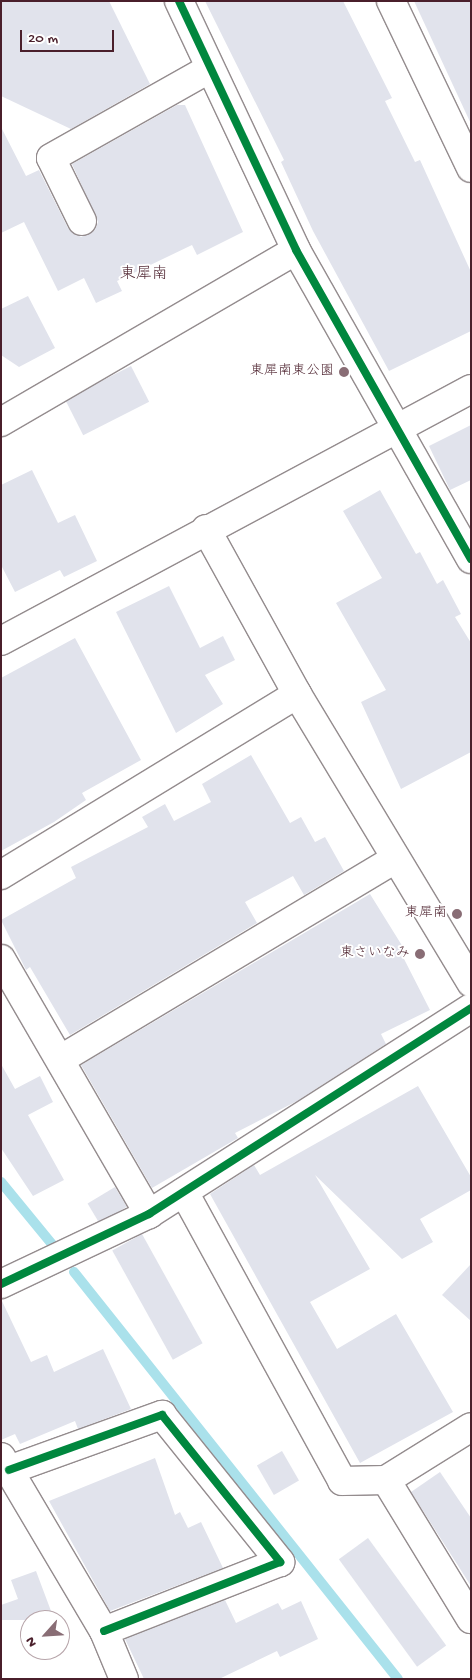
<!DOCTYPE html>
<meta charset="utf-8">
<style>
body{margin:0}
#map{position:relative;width:472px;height:1680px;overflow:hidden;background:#fff;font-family:"Gochi Hand","Klee One",sans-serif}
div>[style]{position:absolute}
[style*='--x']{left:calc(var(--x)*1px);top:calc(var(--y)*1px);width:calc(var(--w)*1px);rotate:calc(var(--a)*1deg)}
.stream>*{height:10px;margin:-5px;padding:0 5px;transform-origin:5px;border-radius:5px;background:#aae1eb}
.building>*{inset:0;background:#e1e3ec;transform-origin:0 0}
.roads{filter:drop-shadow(1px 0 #948c8e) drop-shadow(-1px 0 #948c8e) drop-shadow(0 1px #948c8e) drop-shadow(0 -1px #948c8e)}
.minor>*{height:28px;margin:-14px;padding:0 14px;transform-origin:14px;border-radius:14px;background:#fff}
.cycleway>*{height:8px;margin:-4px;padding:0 4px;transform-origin:4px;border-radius:4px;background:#00873e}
.dots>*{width:14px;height:14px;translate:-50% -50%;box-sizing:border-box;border:2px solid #fff;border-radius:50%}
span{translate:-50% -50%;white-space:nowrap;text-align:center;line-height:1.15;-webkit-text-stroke:4px #fff;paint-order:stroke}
.poi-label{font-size:14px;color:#4a1f2b}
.right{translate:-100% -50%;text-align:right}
.quarter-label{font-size:16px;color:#4a1f2b}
.frame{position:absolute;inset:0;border:2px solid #4a1f2b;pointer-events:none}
.north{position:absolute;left:20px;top:1610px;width:50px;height:50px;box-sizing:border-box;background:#fff;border:1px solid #b7a5aa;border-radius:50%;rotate:244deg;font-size:14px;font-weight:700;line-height:20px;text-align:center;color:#4a1f2b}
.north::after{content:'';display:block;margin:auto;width:18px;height:22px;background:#896d75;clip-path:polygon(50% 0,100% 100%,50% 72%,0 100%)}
.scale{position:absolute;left:20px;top:30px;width:94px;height:22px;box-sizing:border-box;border:2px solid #4a1f2b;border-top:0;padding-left:6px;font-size:15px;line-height:18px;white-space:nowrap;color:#4a1f2b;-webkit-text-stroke:4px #fff;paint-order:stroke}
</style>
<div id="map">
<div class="stream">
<div style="--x:1;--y:1182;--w:80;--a:50.6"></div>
<div style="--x:74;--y:1272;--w:520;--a:51.48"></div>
</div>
<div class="building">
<div style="clip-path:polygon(1px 1px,109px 1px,150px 84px,71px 129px,1px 96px)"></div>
<div style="clip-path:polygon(205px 1px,343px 1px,392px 98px,385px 101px,415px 162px,420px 160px,471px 272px,471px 331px,389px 371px,313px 231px,281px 162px,284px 160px)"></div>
<div style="clip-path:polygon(414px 1px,471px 1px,471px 124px)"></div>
<div style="clip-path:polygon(177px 105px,185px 105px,243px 232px,197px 255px,192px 245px,117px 281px,122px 291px,96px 303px,84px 278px,58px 291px,24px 222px,1px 233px,1px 127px,26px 176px,39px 170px,68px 228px,81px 237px,95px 230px,98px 222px,72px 164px)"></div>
<div style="clip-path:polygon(28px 296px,55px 348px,19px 367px,1px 355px,1px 309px)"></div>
<div style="left:131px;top:366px;width:40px;height:74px;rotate:63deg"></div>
<div style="clip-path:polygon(471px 425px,471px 480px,450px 490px,429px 446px)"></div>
<div style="clip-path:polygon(32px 470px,58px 523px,75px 515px,97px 561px,64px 577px,60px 570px,15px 592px,1px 565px,1px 485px)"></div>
<div style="clip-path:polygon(380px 490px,416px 554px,420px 552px,437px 584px,443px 580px,461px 614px,455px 617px,471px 643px,471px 752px,401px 789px,361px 702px,386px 690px,336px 603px,382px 578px,343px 511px)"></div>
<div style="clip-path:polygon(169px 586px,200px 648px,223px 636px,235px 660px,205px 675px,223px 704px,176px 733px,116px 612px)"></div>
<div style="clip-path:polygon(75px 638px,141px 760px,82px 793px,86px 800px,54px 822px,1px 851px,1px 678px)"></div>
<div style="clip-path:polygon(251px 755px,290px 823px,301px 817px,315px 842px,325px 837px,344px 871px,304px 895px,293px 876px,245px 902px,257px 923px,70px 1035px,30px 967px,26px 970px,1px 920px,76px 878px,71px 867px,148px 827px,142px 817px,165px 804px,174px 821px,211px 802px,202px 784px)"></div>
<div style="clip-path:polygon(370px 894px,406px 952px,402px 955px,430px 1010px,381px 1034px,386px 1044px,297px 1101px,235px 1133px,238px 1138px,152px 1188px,81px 1065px)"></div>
<div style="clip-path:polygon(1px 1064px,15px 1089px,40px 1076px,53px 1102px,28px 1115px,64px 1180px,33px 1196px,1px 1148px)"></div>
<div style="clip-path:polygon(418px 1086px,471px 1177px,471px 1190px,420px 1219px,433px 1242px,402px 1259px,315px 1175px,370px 1269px,310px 1302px,337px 1349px,396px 1314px,453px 1412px,360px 1463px,210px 1194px,254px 1165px,260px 1175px)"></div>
<div style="left:115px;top:1187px;width:23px;height:32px;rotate:59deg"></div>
<div style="left:142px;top:1234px;width:125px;height:34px;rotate:61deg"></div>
<div style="clip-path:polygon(471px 1264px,471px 1321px,442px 1295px)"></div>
<div style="clip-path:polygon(1px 1299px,31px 1362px,47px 1355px,54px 1372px,103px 1349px,131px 1409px,78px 1429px,75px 1421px,20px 1444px,15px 1434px,1px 1440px)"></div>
<div style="left:282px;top:1451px;width:34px;height:29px;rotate:60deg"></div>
<div style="clip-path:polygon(155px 1458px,175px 1515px,180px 1512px,188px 1528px,201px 1522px,223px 1568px,110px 1611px,49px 1501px)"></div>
<div style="clip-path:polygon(440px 1472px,471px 1518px,471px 1586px,411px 1492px)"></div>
<div style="left:368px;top:1538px;width:133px;height:36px;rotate:54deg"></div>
<div style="clip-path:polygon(36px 1571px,51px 1611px,40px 1620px,1px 1620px,1px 1605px,18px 1599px,11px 1580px)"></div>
<div style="clip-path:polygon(225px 1600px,236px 1623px,278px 1603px,282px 1610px,301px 1601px,318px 1639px,280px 1657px,277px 1651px,219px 1679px,144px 1679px,125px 1639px)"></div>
</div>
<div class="roads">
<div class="minor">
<div style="--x:179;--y:1;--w:275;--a:64.8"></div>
<div style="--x:296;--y:250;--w:355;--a:60.5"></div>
<div style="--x:391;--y:1;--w:185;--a:64.4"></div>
<div style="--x:82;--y:221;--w:70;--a:-116.2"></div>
<div style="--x:51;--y:158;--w:181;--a:-29.4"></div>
<div style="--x:1;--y:422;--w:341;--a:-30.2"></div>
<div style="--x:206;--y:529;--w:188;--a:61.1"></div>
<div style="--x:297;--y:694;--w:337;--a:58.9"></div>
<div style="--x:1;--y:641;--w:533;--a:-28.2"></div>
<div style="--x:1;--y:875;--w:347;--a:-31.4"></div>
<div style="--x:1;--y:959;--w:295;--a:59.9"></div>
<div style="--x:61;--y:1059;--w:389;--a:-30.9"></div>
<div style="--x:184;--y:1192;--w:329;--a:61.3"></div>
<div style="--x:342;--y:1481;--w:44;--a:-1.3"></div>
<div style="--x:386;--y:1480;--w:100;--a:-31.9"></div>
<div style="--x:1;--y:1284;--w:164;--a:-25.3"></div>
<div style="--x:149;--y:1214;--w:382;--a:-32.6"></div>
<div style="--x:1;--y:1457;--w:202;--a:59.4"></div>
<div style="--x:104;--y:1631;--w:52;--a:67.4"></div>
<div style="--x:9;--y:1470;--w:163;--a:-19.8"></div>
<div style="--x:162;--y:1415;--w:189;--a:51.2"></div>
<div style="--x:280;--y:1562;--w:189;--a:158.6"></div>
<div style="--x:386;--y:1480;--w:163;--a:58.6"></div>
</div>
</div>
<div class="cycleway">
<div style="--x:179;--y:1;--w:275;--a:64.8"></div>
<div style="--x:296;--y:250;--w:355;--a:60.5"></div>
<div style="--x:1;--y:1284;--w:164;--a:-25.3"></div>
<div style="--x:149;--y:1214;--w:382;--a:-32.6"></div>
<div style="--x:9;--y:1470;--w:163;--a:-19.8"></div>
<div style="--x:162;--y:1415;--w:189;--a:51.2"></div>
<div style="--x:280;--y:1562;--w:189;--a:158.6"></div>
</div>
<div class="dots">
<div style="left:344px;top:372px;background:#896d75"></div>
<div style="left:457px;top:914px;background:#896d75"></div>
<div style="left:420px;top:954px;background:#896d75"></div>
</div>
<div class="poi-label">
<span class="right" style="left:334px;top:372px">東犀南東公園</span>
<span class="right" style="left:447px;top:914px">東犀南</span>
<span class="right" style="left:410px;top:954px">東さいなみ</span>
</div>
<div class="quarter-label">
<span style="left:144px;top:276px">東犀南</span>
</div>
<div class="frame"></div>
<div class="north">N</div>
<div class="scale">20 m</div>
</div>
